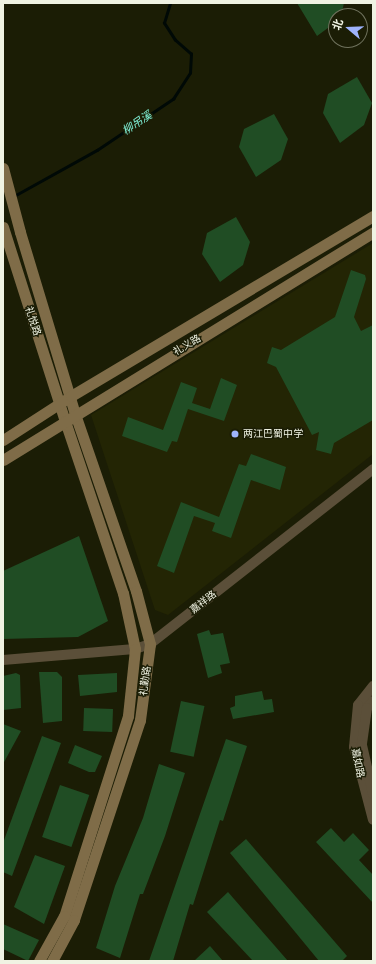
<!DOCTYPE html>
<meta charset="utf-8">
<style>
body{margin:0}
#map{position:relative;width:376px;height:964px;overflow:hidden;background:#1b1d05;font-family:Ubuntu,"Noto Sans SC",sans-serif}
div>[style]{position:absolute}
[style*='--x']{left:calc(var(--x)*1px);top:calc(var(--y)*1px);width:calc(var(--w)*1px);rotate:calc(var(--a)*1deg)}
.built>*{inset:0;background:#232504}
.stream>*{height:2.5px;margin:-1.25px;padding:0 1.25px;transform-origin:1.25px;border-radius:1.25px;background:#000906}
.building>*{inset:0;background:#204d24;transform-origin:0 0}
.tertiary>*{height:10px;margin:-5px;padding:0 5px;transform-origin:5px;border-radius:5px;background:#5b4f39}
.secondary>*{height:11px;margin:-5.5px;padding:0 5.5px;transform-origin:5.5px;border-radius:5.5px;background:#7f6c48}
.dots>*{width:11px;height:11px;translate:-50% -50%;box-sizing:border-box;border:2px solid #1b1d05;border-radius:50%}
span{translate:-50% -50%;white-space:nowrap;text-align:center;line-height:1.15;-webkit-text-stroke:3px #1b1d05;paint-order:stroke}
.street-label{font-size:10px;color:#f0f3e3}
.poi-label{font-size:10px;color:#f0f3e3}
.left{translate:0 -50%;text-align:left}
.water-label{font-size:11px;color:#80f3d9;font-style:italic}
.frame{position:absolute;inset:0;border:4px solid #f0f3e3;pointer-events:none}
.north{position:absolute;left:328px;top:8px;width:40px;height:40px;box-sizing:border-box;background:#1b1d05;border:1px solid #70735e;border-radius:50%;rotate:289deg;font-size:11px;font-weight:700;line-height:16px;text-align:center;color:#f0f3e3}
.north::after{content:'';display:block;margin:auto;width:14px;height:18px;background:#9eb3fd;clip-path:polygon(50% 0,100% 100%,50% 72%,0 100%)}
</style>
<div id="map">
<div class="built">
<div style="clip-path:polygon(373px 243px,373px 454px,168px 615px,155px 610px,91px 415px)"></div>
</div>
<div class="stream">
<div style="--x:14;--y:196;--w:95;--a:-29"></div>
<div style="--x:97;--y:150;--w:92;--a:-33.9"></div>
<div style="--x:173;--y:99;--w:31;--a:-57"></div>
<div style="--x:190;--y:73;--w:19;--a:-87"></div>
<div style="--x:191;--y:54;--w:21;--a:-139"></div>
<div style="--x:175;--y:40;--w:20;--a:-123"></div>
<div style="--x:164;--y:23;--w:21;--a:-73"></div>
</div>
<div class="building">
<div style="clip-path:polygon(297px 3px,344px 3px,341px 16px,336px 16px,336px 22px,317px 36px)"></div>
<div style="clip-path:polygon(357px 77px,372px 103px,364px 125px,340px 143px,323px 113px,328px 94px)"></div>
<div style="clip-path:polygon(274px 114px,288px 139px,281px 160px,256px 177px,239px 147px,244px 129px)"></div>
<div style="clip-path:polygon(236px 217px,250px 242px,243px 265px,220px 282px,202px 254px,207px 233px)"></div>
<div style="clip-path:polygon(351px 270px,365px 275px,366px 279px,354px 317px,361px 331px,373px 325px,373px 420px,334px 443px,331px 454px,316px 450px,319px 432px,312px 435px,276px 367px,267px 363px,272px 347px,281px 350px,335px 317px)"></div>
<div style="clip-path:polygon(221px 378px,237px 385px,224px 421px,188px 409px,177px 442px,172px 441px,167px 452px,122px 436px,128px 417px,163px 430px,181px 382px,197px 388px,192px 403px,210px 409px)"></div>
<div style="clip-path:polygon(251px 454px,286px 467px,280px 490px,251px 480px,231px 538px,212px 531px,215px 523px,194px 516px,174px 573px,157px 566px,181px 502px,219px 517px,239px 464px,246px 466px)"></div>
<div style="clip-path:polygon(79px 536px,108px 621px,78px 637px,3px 639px,3px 571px)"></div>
<div style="clip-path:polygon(209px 630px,211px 635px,223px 633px,230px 663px,220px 665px,222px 673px,208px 678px,197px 634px)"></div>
<div style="clip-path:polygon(39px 672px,57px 672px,62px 677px,62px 721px,43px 723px)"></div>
<div style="clip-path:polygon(16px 673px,20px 675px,21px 708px,3px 710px,3px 676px)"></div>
<div style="clip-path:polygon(117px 673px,117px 692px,80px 696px,78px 675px)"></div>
<div style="clip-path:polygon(262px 691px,264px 700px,272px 699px,274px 712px,233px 719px,230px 708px,235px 706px,235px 696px)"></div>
<div style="left:181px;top:701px;width:24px;height:52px;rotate:12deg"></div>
<div style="left:113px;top:709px;width:23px;height:29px;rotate:92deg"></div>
<div style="clip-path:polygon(3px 724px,21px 731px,3px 764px)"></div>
<div style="clip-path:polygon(42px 736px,61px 743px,12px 876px,3px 872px,3px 843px)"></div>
<div style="clip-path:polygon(226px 739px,247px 746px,223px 821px,220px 820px,193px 905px,190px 904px,173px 961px,149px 961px)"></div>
<div style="clip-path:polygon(75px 745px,102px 756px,95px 772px,89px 772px,68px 763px)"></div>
<div style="clip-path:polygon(159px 764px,185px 773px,165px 836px,143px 894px,140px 894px,120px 958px,96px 948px,115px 886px,143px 818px)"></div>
<div style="left:60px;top:785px;width:31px;height:55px;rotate:19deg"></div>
<div style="clip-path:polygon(331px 828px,344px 842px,353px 833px,369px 850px,359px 860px,373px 875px,373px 903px,316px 842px)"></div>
<div style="clip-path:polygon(246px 839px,347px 956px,342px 961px,319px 961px,230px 853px)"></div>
<div style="clip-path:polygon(35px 855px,65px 866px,44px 924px,14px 907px)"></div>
<div style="clip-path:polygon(228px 892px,288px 961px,253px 961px,207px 912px)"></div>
<div style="clip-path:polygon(3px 924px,39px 940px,28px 961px,3px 949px)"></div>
<div style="clip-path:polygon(210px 946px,223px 961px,194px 961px)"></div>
</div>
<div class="tertiary">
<div style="--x:3;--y:660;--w:132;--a:-4.8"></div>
<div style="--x:135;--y:649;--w:16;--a:-18"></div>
<div style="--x:150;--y:644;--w:283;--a:-38.1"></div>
<div style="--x:373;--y:686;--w:24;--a:128"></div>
<div style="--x:358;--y:705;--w:42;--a:95.4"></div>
<div style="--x:354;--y:747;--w:75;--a:75.4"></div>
<div style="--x:373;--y:701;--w:9;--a:131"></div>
<div style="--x:367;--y:708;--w:37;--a:98"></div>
<div style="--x:362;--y:745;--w:50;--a:77.3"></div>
</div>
<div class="secondary">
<div style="--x:3;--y:168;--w:66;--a:75.1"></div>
<div style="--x:20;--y:232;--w:190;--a:73.2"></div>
<div style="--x:75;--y:414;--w:187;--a:71"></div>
<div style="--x:136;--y:591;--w:55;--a:75.2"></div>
<div style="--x:150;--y:644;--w:77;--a:97.5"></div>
<div style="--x:140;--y:720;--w:211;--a:108.3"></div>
<div style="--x:74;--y:920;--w:47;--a:118.2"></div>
<div style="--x:3;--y:227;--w:204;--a:72.3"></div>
<div style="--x:65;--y:421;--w:182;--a:71.4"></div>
<div style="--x:123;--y:593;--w:57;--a:77.9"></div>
<div style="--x:135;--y:649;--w:67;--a:96"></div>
<div style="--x:128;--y:716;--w:210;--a:107.7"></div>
<div style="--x:64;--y:916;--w:51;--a:119.1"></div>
<div style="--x:3;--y:440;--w:81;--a:-32.9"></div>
<div style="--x:71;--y:396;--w:352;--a:-30.8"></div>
<div style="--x:3;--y:460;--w:435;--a:-31.6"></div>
</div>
<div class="dots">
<div style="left:235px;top:434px;background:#9eb3fd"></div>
</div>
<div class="street-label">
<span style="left:33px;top:321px;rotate:72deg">礼悦路</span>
<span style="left:187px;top:345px;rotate:-31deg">礼义路</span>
<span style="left:203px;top:602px;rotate:-38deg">嘉祥路</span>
<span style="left:145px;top:681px;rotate:-82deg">礼勤路</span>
<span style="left:358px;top:763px;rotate:79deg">嘉如路</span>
</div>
<div class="poi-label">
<span class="left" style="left:243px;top:434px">两江巴蜀中学</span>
</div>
<div class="water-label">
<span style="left:137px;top:123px;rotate:-33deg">柳吊溪</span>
</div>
<div class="frame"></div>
<div class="north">北</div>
</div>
